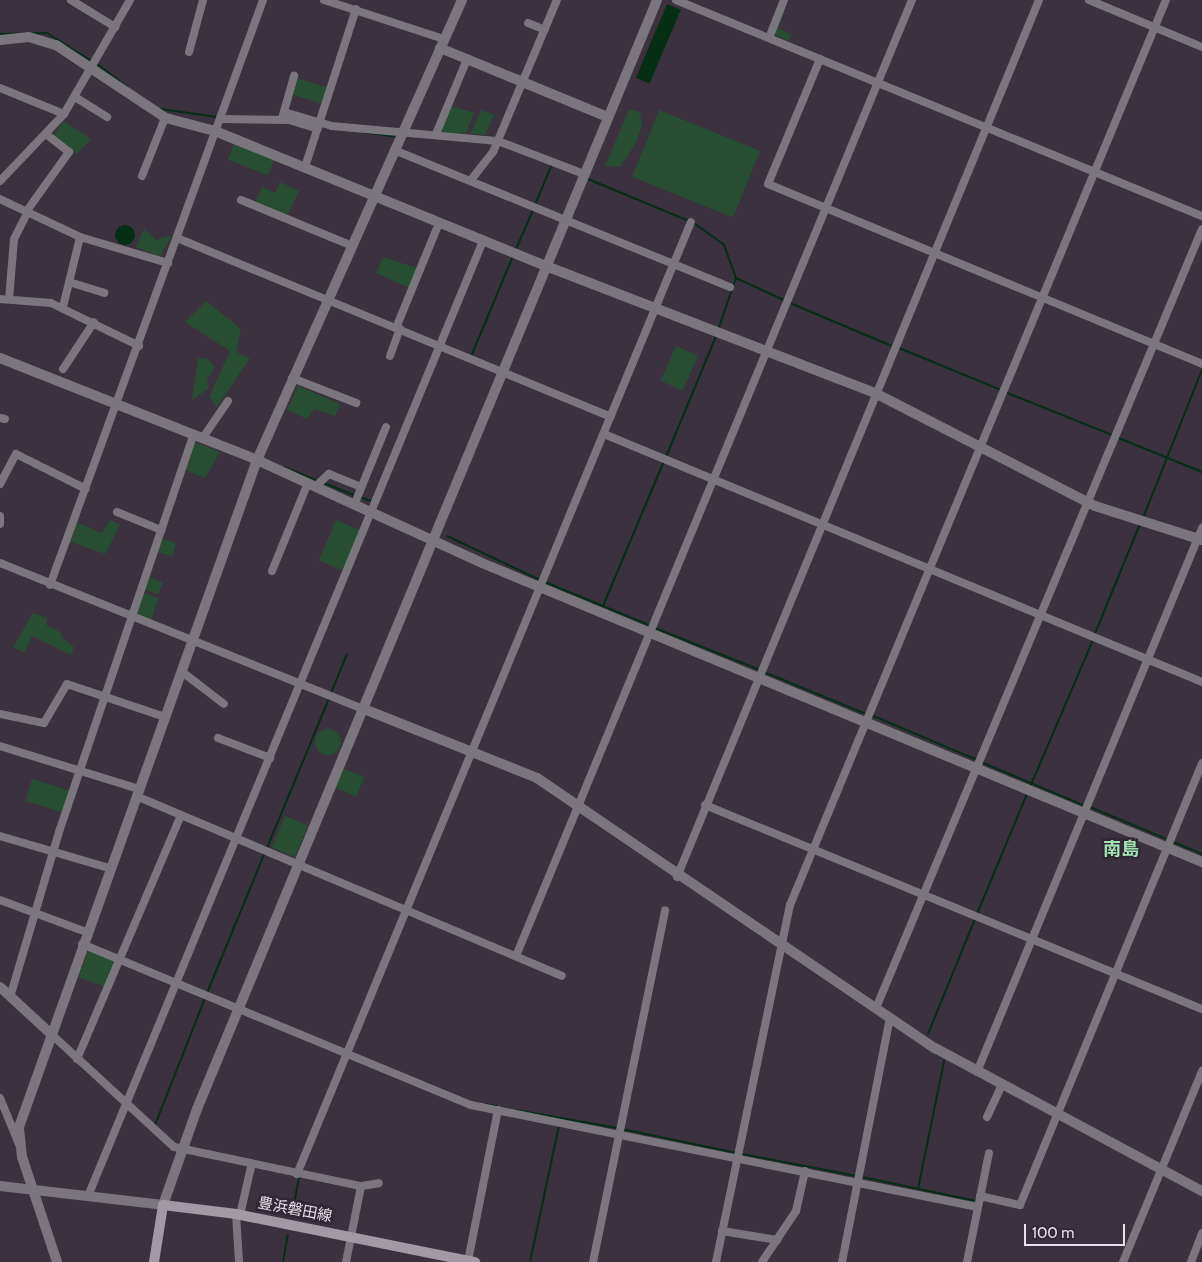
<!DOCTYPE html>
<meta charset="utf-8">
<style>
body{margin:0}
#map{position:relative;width:1202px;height:1262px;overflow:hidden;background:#3c313f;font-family:Cabin,"Noto Sans JP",sans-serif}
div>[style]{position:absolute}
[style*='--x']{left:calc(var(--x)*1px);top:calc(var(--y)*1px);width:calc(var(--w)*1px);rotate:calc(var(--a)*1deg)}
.green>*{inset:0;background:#274e32;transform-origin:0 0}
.round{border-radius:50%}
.water>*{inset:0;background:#042f15;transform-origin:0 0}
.stream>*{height:2px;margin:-1px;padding:0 1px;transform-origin:1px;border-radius:1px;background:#042f15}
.minor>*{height:8px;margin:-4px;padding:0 4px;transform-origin:4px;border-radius:4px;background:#7b767d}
.tertiary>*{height:10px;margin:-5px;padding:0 5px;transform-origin:5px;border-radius:5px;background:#7b767d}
.secondary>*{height:10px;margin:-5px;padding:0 5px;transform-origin:5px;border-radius:5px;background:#a299a5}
span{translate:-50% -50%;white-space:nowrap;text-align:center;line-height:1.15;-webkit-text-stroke:5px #322735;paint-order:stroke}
.street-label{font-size:15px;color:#e9e1ea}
.quarter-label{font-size:18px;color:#a0e6b2;font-weight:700}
.scale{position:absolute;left:1024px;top:1224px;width:101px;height:22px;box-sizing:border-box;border:2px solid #e9e1ea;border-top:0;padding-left:6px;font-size:15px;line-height:18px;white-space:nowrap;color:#e9e1ea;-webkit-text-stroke:4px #322735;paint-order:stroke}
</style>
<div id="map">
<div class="green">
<div style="clip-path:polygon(788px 2px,778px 28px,792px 35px,789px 41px,772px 34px)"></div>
<div style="left:297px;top:78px;width:36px;height:17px;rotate:18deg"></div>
<div style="clip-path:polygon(448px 105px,474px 113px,466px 133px,436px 134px)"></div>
<div style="clip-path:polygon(629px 109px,640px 112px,642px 124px,636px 143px,620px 167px,605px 166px)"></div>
<div style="clip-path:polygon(481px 110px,494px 115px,485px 135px,471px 133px)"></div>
<div style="left:659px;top:110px;width:109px;height:72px;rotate:22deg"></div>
<div style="clip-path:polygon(64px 121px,91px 139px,77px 154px,53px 135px)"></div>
<div style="left:236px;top:139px;width:43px;height:22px;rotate:22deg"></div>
<div style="clip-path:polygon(280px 182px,299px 191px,286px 218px,254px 205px,262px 187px,275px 193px)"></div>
<div style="clip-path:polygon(144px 229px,156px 240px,172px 235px,160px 257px,136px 247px)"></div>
<div style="clip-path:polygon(383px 257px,420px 269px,412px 289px,376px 273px)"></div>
<div style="clip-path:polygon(206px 301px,241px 329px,236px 352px,250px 358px,217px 407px,209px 397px,230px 351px,185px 322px)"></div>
<div style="left:676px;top:346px;width:24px;height:38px;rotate:24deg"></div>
<div style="clip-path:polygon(198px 358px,208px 359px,215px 367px,207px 379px,209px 388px,192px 400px)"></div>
<div style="clip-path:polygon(298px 386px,340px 404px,335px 416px,314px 409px,307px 419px,287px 410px)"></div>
<div style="clip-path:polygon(194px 442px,220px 452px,205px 478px,185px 470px)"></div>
<div style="clip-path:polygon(110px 520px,120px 525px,105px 554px,68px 541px,76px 522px,102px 533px)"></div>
<div style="left:336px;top:520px;width:30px;height:44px;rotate:23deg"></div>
<div style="left:160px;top:538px;width:17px;height:14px;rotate:17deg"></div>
<div style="left:149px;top:577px;width:15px;height:13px;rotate:23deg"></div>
<div style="left:143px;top:593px;width:16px;height:25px;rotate:18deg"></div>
<div style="clip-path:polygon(33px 613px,47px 618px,46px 625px,62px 633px,61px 637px,74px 647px,71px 655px,32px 636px,24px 653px,13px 647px)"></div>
<div class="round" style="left:315px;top:729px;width:26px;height:26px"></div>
<div style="left:342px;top:768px;width:24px;height:21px;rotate:22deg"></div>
<div style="left:32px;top:779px;width:42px;height:23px;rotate:17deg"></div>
<div style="left:285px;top:816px;width:25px;height:34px;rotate:23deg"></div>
<div style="left:89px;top:948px;width:29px;height:31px;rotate:20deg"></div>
</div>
<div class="water">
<div style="left:667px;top:4px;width:15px;height:80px;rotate:23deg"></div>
<div class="round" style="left:115px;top:225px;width:20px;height:20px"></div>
</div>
<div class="stream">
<div style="--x:0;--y:34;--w:47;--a:-1.2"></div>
<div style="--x:47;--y:33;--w:54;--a:32.2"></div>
<div style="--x:97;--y:64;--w:40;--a:37"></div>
<div style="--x:160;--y:109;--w:58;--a:8"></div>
<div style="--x:362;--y:132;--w:35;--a:8"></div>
<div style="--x:588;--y:179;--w:109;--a:22.6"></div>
<div style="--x:535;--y:205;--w:44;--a:-67.5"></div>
<div style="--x:694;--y:223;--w:37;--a:36"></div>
<div style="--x:724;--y:245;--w:35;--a:70"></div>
<div style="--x:736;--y:278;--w:55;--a:109.1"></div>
<div style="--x:516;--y:249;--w:43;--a:-66.4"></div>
<div style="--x:736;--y:278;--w:55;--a:24.7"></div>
<div style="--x:790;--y:303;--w:113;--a:22.9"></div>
<div style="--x:899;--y:348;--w:110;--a:22.4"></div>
<div style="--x:472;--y:354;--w:106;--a:-67.3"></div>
<div style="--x:1005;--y:392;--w:115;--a:21.9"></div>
<div style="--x:1116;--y:437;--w:93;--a:22.1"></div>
<div style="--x:666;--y:457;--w:131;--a:-67.5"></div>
<div style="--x:284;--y:467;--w:35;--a:22"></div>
<div style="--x:324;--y:483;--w:32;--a:22"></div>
<div style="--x:359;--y:497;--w:13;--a:18"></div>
<div style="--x:1143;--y:518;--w:159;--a:-68.3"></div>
<div style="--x:447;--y:536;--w:103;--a:25.3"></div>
<div style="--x:545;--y:582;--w:115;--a:22.5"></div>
<div style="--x:603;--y:606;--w:157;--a:-67.2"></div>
<div style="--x:655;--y:628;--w:113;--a:21.8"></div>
<div style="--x:1094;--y:636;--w:121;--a:-67.7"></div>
<div style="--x:764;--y:672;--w:110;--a:22.4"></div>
<div style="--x:331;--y:693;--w:42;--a:-67.7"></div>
<div style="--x:871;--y:715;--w:115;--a:23"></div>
<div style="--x:981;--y:762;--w:113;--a:22.9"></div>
<div style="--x:1030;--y:787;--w:160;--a:-66.8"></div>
<div style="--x:1090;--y:807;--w:86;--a:22.7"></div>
<div style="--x:1173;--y:842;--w:31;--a:22"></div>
<div style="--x:267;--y:848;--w:162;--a:-67.5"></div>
<div style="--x:977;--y:914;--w:130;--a:-67.4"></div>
<div style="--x:207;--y:993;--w:152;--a:-67.6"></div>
<div style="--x:928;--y:1034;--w:124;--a:-67.8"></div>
<div style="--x:484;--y:1104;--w:13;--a:9"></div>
<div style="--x:516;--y:1110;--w:103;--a:10.1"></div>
<div style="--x:155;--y:1125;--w:136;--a:-68.5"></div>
<div style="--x:622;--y:1129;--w:117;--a:11.8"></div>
<div style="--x:742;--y:1154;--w:117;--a:10.8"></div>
<div style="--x:862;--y:1177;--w:117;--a:11.8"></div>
<div style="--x:918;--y:1189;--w:131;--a:-78.5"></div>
<div style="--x:292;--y:1214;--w:38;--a:-79"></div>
<div style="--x:283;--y:1262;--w:27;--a:-80"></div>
<div style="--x:530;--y:1262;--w:140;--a:-78"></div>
</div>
<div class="minor">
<div style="--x:71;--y:0;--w:52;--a:31.5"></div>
<div style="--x:324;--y:0;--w:126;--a:18"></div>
<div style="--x:676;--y:0;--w:569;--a:22.33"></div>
<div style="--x:1089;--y:0;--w:122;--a:22.6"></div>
<div style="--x:528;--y:23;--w:18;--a:22"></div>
<div style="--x:769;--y:38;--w:41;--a:-68.5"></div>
<div style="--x:189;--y:52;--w:54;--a:-74.9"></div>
<div style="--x:820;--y:59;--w:135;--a:112.6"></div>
<div style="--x:768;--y:184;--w:470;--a:22.5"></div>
<div style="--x:0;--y:88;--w:69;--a:22.1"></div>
<div style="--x:75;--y:97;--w:38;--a:32"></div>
<div style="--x:284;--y:112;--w:50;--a:16.3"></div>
<div style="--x:332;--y:126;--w:167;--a:5.2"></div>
<div style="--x:498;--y:141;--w:92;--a:21"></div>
<div style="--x:283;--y:115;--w:41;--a:-74.2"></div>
<div style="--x:220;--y:119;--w:69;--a:0.8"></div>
<div style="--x:289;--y:120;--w:30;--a:17"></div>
<div style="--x:436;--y:134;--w:81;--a:-67.5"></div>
<div style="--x:394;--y:150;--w:363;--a:22.2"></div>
<div style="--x:305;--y:167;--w:166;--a:-72.1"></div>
<div style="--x:142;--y:176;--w:62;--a:-68.4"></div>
<div style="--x:471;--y:180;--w:36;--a:-52"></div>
<div style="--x:493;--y:152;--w:165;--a:-67.2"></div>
<div style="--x:0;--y:181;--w:93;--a:-46.3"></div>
<div style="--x:64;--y:114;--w:132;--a:-59.9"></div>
<div style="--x:0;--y:199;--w:89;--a:25.4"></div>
<div style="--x:80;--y:237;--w:92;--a:16.5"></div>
<div style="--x:241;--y:200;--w:118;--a:22.4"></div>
<div style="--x:26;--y:212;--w:74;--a:-54.4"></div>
<div style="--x:69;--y:152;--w:28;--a:-142"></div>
<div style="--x:177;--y:238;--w:469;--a:22.4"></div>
<div style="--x:69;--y:282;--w:37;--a:17"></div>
<div style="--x:0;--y:299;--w:51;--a:4.5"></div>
<div style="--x:51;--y:303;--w:98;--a:26"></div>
<div style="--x:9;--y:299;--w:60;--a:-85.2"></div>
<div style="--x:14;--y:239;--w:29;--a:-63"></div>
<div style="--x:63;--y:307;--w:72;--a:-76.3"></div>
<div style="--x:396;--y:328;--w:113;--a:-67.7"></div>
<div style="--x:390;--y:356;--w:29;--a:-70"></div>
<div style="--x:63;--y:369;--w:56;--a:-56.6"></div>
<div style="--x:292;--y:378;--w:69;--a:21.3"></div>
<div style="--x:0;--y:418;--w:5;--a:11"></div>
<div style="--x:604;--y:434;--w:647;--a:22.52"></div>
<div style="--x:202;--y:439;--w:46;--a:-55.6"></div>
<div style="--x:0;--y:484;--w:34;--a:-62"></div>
<div style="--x:16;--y:454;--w:78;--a:26.6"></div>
<div style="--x:316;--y:486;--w:18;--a:-43"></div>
<div style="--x:329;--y:474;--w:35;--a:22"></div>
<div style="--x:355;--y:503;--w:82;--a:-67.8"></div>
<div style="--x:117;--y:512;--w:48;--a:22.2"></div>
<div style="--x:0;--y:516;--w:8;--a:90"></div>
<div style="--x:0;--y:563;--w:392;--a:21.9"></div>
<div style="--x:272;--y:571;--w:95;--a:-67.8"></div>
<div style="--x:50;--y:585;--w:623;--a:-69.99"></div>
<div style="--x:181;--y:671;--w:54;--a:37.5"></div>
<div style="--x:0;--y:714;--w:45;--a:11.6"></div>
<div style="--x:44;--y:723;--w:45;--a:-59.5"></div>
<div style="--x:67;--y:684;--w:103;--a:18.6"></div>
<div style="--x:218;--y:738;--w:56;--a:21"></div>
<div style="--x:0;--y:746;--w:145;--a:17.2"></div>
<div style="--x:136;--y:796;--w:462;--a:22.9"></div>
<div style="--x:705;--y:805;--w:537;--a:22.32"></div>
<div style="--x:0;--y:836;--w:114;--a:16.4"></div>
<div style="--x:677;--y:877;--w:949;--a:-67.57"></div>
<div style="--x:0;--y:900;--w:92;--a:20.4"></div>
<div style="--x:82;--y:944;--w:421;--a:22.5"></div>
<div style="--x:471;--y:1105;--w:517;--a:11.38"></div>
<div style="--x:516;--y:956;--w:1035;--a:-67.5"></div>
<div style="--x:11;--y:994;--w:172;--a:-73.5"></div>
<div style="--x:60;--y:829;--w:416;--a:-71.3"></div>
<div style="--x:876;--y:1008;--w:844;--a:-67.29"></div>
<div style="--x:50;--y:1033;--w:168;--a:42.6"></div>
<div style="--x:174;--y:1147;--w:191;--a:11.8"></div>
<div style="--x:361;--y:1186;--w:18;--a:-9"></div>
<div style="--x:77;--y:1059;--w:265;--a:-66.9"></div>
<div style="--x:977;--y:1072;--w:589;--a:-67.53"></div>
<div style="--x:0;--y:1098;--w:50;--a:67.6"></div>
<div style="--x:987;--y:1117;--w:35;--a:-65"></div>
<div style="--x:297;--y:1174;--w:1030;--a:-67.52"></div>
<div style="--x:88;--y:1196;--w:1033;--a:-67.53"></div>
<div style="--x:980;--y:1196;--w:41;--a:12.7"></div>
<div style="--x:1020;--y:1205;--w:478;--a:-67.6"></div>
<div style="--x:236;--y:1214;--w:48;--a:86.4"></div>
<div style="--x:240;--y:1215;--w:49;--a:-77.1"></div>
<div style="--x:722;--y:1231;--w:56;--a:9.3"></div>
<div style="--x:468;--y:1261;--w:154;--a:-78.8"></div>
<div style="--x:346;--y:1262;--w:77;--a:-78.8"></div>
<div style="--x:593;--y:1262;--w:359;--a:-78.4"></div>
<div style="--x:716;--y:1262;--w:365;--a:-78.3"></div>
<div style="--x:790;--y:905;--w:980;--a:-67.44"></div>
<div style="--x:762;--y:1262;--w:61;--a:-56.3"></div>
<div style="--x:796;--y:1211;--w:41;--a:-77.3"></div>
<div style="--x:842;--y:1262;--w:249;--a:-78.9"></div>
<div style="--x:967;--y:1262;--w:111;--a:-78.6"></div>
<div style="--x:1123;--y:1262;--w:207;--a:-67.5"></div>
<div style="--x:1191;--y:1262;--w:31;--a:-69"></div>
</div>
<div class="tertiary">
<div style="--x:0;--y:40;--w:29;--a:-6"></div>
<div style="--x:29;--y:37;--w:28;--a:17"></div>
<div style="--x:56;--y:45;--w:132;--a:33.6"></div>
<div style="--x:166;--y:118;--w:51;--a:14.9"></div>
<div style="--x:215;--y:131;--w:357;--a:22.2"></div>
<div style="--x:546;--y:266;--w:353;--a:21.1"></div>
<div style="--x:875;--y:393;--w:247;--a:27.2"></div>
<div style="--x:1095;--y:506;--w:112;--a:17.6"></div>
<div style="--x:440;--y:48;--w:181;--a:22.4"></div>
<div style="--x:0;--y:358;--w:277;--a:21.6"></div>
<div style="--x:257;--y:460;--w:247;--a:24.6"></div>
<div style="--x:482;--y:563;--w:780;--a:22.55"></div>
<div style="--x:364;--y:709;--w:186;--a:21.7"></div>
<div style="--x:537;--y:778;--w:481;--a:34.2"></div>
<div style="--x:935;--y:1048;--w:303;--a:28.2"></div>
<div style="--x:0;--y:987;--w:68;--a:42.6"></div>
<div style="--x:0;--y:1186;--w:164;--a:6.6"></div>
<div style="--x:163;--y:1205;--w:102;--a:-70.5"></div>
<div style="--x:197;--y:1109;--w:1201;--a:-67.47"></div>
<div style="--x:57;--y:1262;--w:111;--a:-108.4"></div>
<div style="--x:22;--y:1157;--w:30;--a:-96"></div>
<div style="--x:19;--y:1127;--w:708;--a:-70.36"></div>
<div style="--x:257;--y:460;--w:504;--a:-65.98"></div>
</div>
<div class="secondary">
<div style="--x:154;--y:1262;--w:58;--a:-81"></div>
<div style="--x:163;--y:1205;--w:74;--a:7"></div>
<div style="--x:236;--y:1214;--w:244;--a:11.4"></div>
</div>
<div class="street-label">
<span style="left:295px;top:1210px;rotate:11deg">豊浜磐田線</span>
</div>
<div class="quarter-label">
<span style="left:1121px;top:849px">南島</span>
</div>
<div class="scale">100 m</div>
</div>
